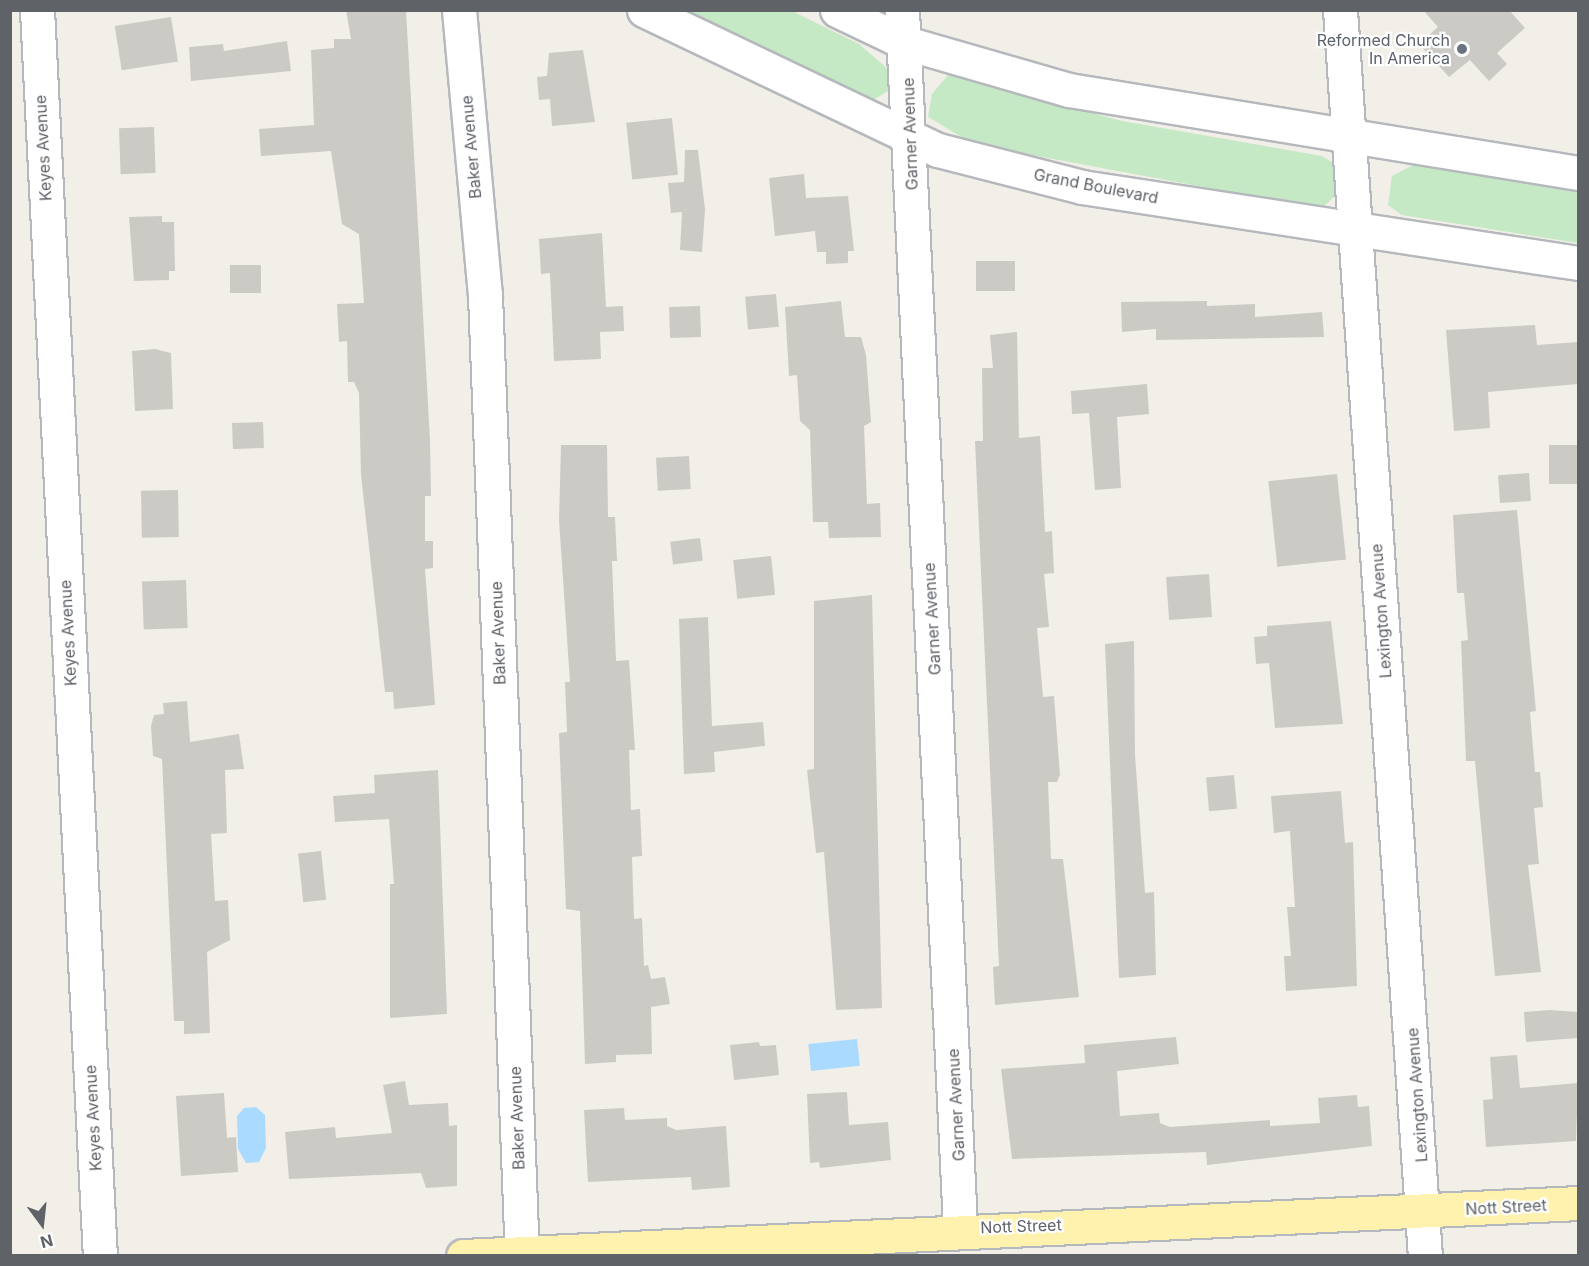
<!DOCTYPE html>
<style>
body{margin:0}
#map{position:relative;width:1589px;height:1266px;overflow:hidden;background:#f1efe8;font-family:Inter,sans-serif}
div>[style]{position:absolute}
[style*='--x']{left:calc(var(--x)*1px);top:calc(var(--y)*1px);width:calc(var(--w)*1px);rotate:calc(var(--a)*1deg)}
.green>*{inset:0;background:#c5e8c5}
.water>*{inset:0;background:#aadaff;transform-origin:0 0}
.building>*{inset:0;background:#cccac5;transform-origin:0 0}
.roads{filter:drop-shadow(2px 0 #b5b8bc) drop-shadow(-2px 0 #b5b8bc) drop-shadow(0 2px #b5b8bc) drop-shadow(0 -2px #b5b8bc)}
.minor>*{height:33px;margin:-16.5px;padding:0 16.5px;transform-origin:16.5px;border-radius:16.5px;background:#fff}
.major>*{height:33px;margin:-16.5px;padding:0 16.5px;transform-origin:16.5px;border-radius:16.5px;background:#fff2af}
.dots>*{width:16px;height:16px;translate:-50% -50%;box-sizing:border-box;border:3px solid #fff;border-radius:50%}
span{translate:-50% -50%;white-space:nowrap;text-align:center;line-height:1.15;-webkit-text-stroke:4.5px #fff;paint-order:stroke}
.worship-label{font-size:16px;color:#5b616d}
.right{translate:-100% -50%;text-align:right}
.street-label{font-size:16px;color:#5f6368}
.frame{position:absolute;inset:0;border:12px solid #5f6368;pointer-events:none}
.north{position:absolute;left:12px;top:1194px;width:60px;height:60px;-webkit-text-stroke:4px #fff;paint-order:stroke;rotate:165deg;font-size:16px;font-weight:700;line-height:24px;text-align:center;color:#5f6368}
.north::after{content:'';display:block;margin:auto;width:21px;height:27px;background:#5f6368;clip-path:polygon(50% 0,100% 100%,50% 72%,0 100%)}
</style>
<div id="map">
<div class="green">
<div style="clip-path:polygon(671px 11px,792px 11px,859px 44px,888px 69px,890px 90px,866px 104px)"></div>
<div style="clip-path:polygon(948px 75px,1122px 121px,1322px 156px,1341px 168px,1337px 194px,1321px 209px,973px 144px,928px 117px,932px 94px)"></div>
<div style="clip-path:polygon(1419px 162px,1578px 189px,1578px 243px,1402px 215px,1388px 205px,1392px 176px)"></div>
</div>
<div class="water">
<div style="left:857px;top:1039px;width:27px;height:49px;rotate:84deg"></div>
<div style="clip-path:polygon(256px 1107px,265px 1115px,266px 1148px,259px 1162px,246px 1163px,238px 1149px,237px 1116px,244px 1108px)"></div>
</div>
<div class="building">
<div style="clip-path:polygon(346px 10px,406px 10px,430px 440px,431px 496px,425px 496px,425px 541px,433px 541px,433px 568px,425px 569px,435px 705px,394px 709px,393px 692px,385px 692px,361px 475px,359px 393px,354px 382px,348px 382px,347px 341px,339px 342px,337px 304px,364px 303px,359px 234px,342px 224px,331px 151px,261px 156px,259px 129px,314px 125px,311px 50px,334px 48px,334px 39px,351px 39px)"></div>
<div style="clip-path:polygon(1423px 10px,1509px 10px,1525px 28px,1497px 53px,1507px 64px,1489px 81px,1470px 60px,1449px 77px,1419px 44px,1438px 27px)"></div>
<div style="left:171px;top:17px;width:45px;height:57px;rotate:81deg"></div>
<div style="clip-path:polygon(287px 41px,291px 71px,191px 81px,189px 47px,223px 44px,224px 51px)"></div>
<div style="clip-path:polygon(583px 50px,595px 122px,552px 126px,550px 99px,539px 100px,537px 77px,547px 76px,549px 53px)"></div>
<div style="left:672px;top:118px;width:57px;height:46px;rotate:84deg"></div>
<div style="left:154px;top:127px;width:46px;height:35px;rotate:88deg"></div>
<div style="clip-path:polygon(685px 150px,698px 150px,705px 210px,702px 252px,680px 250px,682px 212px,671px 213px,668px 183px,684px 182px)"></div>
<div style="clip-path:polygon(804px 174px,806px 198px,848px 196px,854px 251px,848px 251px,848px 263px,826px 264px,826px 252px,817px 252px,815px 231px,775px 236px,769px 178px)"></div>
<div style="clip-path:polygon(162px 216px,162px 222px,174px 222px,175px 271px,169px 271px,169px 280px,134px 281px,129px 217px)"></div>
<div style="clip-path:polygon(602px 233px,606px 307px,623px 306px,624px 331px,600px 332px,601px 359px,554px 361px,550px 273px,541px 274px,539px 239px)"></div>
<div style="left:1015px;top:261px;width:30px;height:39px;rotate:90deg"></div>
<div style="left:261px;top:265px;width:28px;height:31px;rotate:90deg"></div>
<div style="left:776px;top:294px;width:33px;height:31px;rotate:85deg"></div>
<div style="clip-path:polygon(841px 301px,845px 337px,861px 337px,866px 355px,871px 422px,864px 426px,867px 504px,880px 503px,881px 537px,829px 538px,828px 522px,813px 522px,810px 430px,800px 421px,797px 375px,789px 376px,785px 307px)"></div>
<div style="clip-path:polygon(1207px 301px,1207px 306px,1255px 304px,1255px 317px,1322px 312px,1324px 337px,1156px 340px,1156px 329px,1122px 332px,1121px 302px)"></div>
<div style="left:700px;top:306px;width:31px;height:31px;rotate:88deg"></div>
<div style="clip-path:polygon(1535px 325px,1537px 345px,1578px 342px,1578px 384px,1488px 392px,1490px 428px,1454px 431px,1446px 330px)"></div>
<div style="clip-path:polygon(1017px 332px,1019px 438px,1040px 436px,1045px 532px,1052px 531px,1054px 573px,1044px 574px,1049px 627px,1037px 628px,1043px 697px,1054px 696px,1060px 775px,1057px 782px,1048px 782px,1051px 859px,1063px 859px,1079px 997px,995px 1005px,993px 967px,999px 966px,975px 441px,983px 441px,982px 368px,993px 368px,990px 335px)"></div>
<div style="clip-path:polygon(155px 349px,171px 353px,173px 409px,135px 411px,132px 351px)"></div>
<div style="clip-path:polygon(1147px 384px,1149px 414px,1117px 417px,1121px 488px,1095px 490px,1089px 413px,1072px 414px,1071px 391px)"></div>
<div style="left:263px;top:422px;width:26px;height:31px;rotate:88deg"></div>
<div style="clip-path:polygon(561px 445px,607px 445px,608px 517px,615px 517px,617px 561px,612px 561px,616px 661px,629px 660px,635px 750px,629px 750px,631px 810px,640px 809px,642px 856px,632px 857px,634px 919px,642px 918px,644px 966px,648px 965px,651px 979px,665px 977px,670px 1004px,651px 1007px,652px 1054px,616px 1055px,616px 1062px,585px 1064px,580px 911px,566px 909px,559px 733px,567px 732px,565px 682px,570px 682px,559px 520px)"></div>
<div style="left:1578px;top:445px;width:39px;height:29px;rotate:90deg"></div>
<div style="left:689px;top:456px;width:33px;height:33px;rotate:87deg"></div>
<div style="left:1529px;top:473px;width:28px;height:31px;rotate:86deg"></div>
<div style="left:1337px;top:474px;width:86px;height:69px;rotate:84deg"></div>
<div style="left:178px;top:490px;width:47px;height:37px;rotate:89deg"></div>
<div style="clip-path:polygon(1517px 510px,1536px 711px,1530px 712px,1535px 772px,1540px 772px,1543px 807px,1534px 808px,1539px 864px,1528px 865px,1541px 972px,1495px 976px,1475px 761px,1466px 761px,1461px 641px,1468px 640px,1464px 593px,1457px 593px,1453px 515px)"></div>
<div style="left:700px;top:538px;width:23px;height:30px;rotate:83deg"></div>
<div style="left:771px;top:556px;width:39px;height:38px;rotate:84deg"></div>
<div style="left:1209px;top:574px;width:43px;height:43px;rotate:86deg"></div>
<div style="left:186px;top:580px;width:48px;height:44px;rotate:88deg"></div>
<div style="clip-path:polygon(872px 595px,882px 1008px,836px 1010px,824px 852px,816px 853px,807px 770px,814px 769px,814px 601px)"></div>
<div style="clip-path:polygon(708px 617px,712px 726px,763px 722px,765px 746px,714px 752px,715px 772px,684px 774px,679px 619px)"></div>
<div style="clip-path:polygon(1331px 621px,1343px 724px,1275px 728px,1269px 663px,1256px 664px,1254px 637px,1267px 636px,1267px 626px)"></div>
<div style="clip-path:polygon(1134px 641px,1135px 755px,1145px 893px,1154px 892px,1156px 975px,1119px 978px,1105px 644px)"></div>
<div style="clip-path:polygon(187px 701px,190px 742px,239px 734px,244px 769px,225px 770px,227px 833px,211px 834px,215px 901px,228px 900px,230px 940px,207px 952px,210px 1033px,184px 1034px,184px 1021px,174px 1021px,162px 759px,153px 756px,151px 726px,154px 715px,164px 714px,163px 703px)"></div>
<div style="clip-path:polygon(438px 770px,447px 1014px,390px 1018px,390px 884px,394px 884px,389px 819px,335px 822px,333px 796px,375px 793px,374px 775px)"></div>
<div style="left:1234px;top:775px;width:34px;height:28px;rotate:85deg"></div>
<div style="clip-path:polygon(1341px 791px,1345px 843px,1353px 842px,1357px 986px,1286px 991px,1284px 956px,1291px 956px,1287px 907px,1295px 907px,1290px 831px,1274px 833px,1271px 796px)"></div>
<div style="left:321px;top:851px;width:49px;height:23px;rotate:84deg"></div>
<div style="clip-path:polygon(1550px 1010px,1578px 1012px,1578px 1038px,1526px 1042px,1524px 1012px)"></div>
<div style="clip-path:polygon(1176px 1037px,1179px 1064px,1117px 1071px,1120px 1116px,1159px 1113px,1160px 1123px,1170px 1127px,1270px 1120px,1270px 1126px,1320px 1123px,1318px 1098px,1357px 1095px,1358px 1107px,1369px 1106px,1372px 1146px,1207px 1165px,1206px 1152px,1012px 1159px,1001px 1069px,1085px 1063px,1084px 1045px)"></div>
<div style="clip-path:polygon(759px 1042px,760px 1046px,776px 1045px,779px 1075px,734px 1080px,730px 1045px)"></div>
<div style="clip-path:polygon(1517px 1055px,1520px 1088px,1578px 1083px,1576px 1141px,1486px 1147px,1483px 1100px,1493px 1099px,1490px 1057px)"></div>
<div style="clip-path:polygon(405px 1081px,409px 1105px,448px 1103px,449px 1126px,457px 1125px,457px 1186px,426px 1188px,421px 1173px,289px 1179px,285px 1132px,335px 1127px,336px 1138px,392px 1133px,383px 1085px)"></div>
<div style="clip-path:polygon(847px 1092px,849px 1125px,888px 1122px,891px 1160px,820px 1168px,819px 1162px,810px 1163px,807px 1094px)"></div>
<div style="clip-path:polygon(224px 1093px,227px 1138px,236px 1137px,238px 1172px,181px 1176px,176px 1096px)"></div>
<div style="clip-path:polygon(624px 1108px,625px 1120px,667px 1118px,667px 1126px,676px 1130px,726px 1126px,730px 1187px,692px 1190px,691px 1177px,588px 1182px,584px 1110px)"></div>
</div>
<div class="roads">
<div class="minor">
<div style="--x:37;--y:10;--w:1248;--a:87.11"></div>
<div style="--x:459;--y:10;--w:286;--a:84.8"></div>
<div style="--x:485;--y:295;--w:962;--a:87.8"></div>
<div style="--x:644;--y:10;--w:326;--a:25.5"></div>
<div style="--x:938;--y:150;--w:149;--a:14.4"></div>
<div style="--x:1082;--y:187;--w:502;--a:8.71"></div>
<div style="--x:837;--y:10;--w:76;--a:25.6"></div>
<div style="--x:906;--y:43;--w:170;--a:16.1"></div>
<div style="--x:1069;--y:90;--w:516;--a:9.26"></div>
<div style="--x:902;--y:10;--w:1219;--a:87.27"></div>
<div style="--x:1340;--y:10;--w:1249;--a:86.1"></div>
</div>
<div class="major">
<div style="--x:463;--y:1256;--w:1116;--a:-2.72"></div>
</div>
</div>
<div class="dots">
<div style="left:1462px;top:49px;background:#6b7280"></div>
</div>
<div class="worship-label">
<span class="right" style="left:1450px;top:49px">Reformed Church<br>In America</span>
</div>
<div class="street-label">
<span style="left:910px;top:134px;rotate:-92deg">Garner Avenue</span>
<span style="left:471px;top:147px;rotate:-95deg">Baker Avenue</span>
<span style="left:43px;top:148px;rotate:-93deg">Keyes Avenue</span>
<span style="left:1096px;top:186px;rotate:11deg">Grand Boulevard</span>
<span style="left:1381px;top:611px;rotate:-94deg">Lexington Avenue</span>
<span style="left:932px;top:619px;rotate:-93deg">Garner Avenue</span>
<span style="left:68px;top:633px;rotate:-93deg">Keyes Avenue</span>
<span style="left:498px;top:633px;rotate:-92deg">Baker Avenue</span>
<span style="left:1417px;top:1095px;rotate:-94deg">Lexington Avenue</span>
<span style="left:956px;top:1105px;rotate:-93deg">Garner Avenue</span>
<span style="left:93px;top:1118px;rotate:-93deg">Keyes Avenue</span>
<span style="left:517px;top:1118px;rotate:-92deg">Baker Avenue</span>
<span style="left:1506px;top:1207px;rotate:-3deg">Nott Street</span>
<span style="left:1021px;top:1226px;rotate:-2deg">Nott Street</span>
</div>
<div class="frame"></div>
<div class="north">N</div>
</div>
